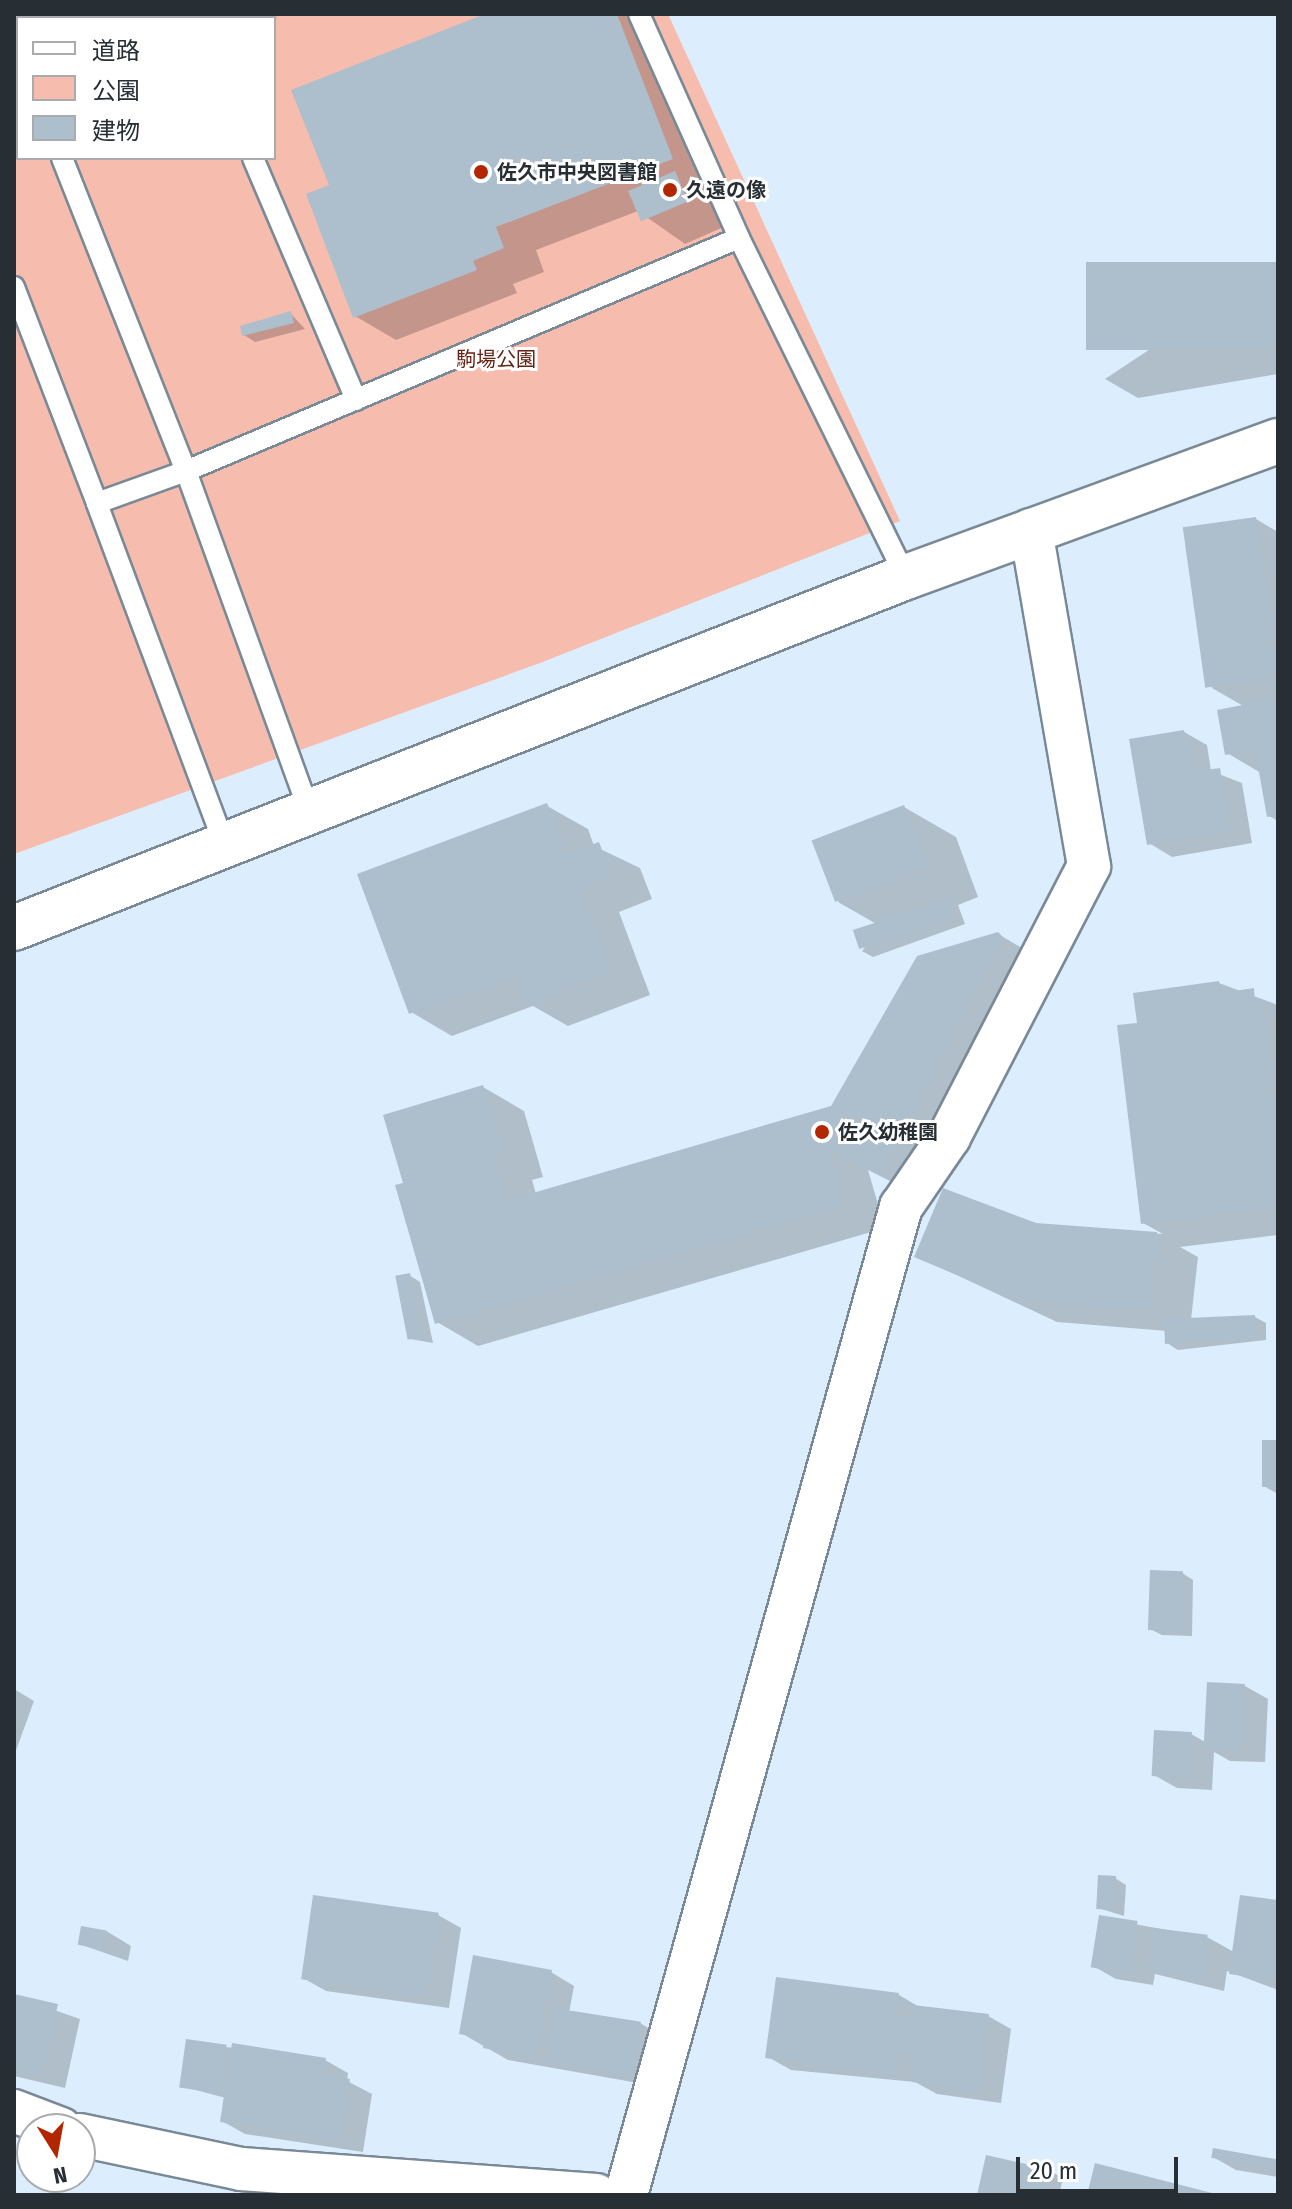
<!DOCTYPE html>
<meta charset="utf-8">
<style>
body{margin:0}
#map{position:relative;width:1292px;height:2209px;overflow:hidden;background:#dceefd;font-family:"Fira Sans Condensed","Noto Sans JP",sans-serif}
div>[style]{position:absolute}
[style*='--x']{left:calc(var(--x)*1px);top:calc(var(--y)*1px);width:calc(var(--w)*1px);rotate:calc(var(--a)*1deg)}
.green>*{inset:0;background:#f6bcae}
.shadow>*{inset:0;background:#0003}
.building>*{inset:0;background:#adbfcc;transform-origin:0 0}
.roads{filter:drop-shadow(2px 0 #798996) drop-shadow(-2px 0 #798996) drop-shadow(0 2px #798996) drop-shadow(0 -2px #798996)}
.service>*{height:20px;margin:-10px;padding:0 10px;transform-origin:10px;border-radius:10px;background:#fff}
.minor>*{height:42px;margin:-21px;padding:0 21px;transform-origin:21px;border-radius:21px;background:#fff}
.tertiary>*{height:44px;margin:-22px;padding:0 22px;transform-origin:22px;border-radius:22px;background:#fff}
.dots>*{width:22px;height:22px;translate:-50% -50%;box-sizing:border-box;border:4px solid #fff;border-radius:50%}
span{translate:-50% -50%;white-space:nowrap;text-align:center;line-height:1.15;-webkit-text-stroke:6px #fff;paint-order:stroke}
.poi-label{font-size:20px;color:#272e34;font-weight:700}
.left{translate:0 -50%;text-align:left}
.park-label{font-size:20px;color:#662214}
.frame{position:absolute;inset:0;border:16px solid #272e34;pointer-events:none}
.legend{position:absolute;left:16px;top:16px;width:260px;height:144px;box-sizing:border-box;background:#fff;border:2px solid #a9abae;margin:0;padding:10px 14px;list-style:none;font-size:24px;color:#272e34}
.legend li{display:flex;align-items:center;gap:16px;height:40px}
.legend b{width:40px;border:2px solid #a9abae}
.north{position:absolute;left:16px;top:2113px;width:80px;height:80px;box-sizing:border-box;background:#fff;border:2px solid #a9abae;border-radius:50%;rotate:169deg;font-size:22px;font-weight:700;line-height:32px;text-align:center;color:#272e34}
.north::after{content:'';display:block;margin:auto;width:28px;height:36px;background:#b22600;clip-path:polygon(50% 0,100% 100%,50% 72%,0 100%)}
.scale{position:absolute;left:1016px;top:2157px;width:162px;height:36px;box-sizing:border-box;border:4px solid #272e34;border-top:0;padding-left:10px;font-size:24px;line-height:28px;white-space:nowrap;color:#272e34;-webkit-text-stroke:6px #fff;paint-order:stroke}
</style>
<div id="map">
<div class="green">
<div style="clip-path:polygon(evenodd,14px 14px,668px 14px,900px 521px,540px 663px,14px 854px,14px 14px,18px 18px,274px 18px,274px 158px,18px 158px,18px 18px)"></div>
</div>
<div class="shadow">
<div style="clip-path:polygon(490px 14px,648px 14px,713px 182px,700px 187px,716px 197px,728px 225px,685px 244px,638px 211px,536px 250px,544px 272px,513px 284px,517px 293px,396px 340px,355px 316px,332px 186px)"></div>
<div style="clip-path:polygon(1278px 264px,1278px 374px,1138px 398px,1105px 379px)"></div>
<div style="clip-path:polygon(291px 314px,305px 329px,255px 342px,244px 335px)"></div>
<div style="clip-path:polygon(1256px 519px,1278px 532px,1278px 821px,1269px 816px,1261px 773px,1227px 753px,1245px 707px,1212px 688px)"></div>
<div style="clip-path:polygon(1184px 732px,1207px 745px,1211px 771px,1242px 783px,1252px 843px,1172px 857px,1149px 843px)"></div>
<div style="clip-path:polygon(547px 806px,588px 829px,594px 846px,640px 868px,652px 899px,619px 912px,650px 995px,568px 1026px,533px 1006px,452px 1036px,411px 1012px)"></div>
<div style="clip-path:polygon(904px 807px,956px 837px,978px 897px,958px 905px,965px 924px,873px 957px,862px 951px,880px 926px,838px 902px)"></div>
<div style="clip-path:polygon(998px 934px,1039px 958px,922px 1197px,868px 1170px,885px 1228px,478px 1346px,437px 1322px,406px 1184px,483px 1087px,524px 1111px,543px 1177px,532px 1180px,536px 1194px,832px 1108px)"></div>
<div style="clip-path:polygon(1219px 983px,1278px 1005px,1278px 1235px,1180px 1247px,1198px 1257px,1191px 1320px,1255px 1317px,1266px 1323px,1266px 1340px,1178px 1350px,1167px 1343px,1167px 1331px,1057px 1322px,916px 1256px,1036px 1225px,1163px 1234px,1143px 1223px,1139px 1025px)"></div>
<div style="clip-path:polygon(409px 1275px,420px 1282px,433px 1343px,410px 1339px)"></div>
<div style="clip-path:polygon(1278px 1442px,1278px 1494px,1262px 1485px)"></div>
<div style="clip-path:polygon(1182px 1573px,1193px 1580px,1192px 1636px,1162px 1635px,1150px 1629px)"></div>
<div style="clip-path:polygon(1245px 1686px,1268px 1699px,1265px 1762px,1230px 1761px,1214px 1752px,1212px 1790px,1177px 1788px,1154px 1775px,1191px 1734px,1207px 1743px)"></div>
<div style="clip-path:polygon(14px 1689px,34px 1701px,14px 1756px)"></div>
<div style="clip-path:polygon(1115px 1878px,1126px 1885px,1124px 1916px,1098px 1908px)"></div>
<div style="clip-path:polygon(1278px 1902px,1278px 1990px,1227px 1971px,1224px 1991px,1155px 1974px,1153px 1985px,1116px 1979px,1093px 1966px,1100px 1918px,1207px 1937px,1234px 1952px)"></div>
<div style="clip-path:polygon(438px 1915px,461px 1928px,449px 2008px,326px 1991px,303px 1978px)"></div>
<div style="clip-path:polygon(108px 1932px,131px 1946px,128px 1961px,79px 1944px)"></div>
<div style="clip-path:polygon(551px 1972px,574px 1986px,569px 2013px,640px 2023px,663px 2037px,655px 2086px,508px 2060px,461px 2033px)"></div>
<div style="clip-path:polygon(899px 1995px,921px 2008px,988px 2016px,1011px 2029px,1001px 2103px,937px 2094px,915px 2082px,791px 2070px,768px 2057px)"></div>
<div style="clip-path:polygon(14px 1996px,80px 2019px,65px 2088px,14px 2076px)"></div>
<div style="clip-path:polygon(226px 2047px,325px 2060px,348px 2073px,347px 2081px,372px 2094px,363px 2152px,245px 2134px,222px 2121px,226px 2098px,180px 2086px)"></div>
<div style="clip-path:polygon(1213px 2157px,1278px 2161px,1278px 2177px,1236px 2170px)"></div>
<div style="clip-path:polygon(1052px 2172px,1063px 2178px,1059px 2195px,979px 2195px)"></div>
</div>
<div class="building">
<div style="clip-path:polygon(485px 14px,617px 14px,673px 159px,496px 227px,504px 248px,473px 261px,477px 270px,353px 318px,306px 194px,329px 185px,291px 90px)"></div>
<div style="left:675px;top:171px;width:33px;height:51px;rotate:67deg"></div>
<div style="left:1278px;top:262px;width:88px;height:192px;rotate:90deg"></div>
<div style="clip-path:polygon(291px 311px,294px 323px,242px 336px,240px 326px)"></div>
<div style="left:1256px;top:517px;width:162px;height:74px;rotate:82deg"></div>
<div style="clip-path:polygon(1278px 698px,1278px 815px,1267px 817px,1255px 750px,1225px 755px,1217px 710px)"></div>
<div style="clip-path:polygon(1184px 730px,1192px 772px,1220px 768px,1230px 830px,1147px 845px,1129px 739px)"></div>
<div style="clip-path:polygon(547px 803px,566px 854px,599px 842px,612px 876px,579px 888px,610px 972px,525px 1004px,514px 975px,409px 1014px,357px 874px)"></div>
<div style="left:904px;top:805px;width:66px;height:99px;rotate:69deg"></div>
<div style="left:948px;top:899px;width:20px;height:100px;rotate:72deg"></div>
<div style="clip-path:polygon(998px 932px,1003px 937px,880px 1175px,829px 1149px,845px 1205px,435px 1324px,395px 1185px,403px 1183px,383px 1115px,483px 1085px,502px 1153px,492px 1156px,505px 1201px,831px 1106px,917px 956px)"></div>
<div style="clip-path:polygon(1219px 981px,1221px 993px,1254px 988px,1255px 1004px,1263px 1004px,1278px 1127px,1278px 1207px,1141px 1224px,1117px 1025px,1137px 1023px,1133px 993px)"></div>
<div style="clip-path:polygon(943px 1188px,1036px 1223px,1157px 1232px,1149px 1310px,1014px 1299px,914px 1257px)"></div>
<div style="left:410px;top:1273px;width:65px;height:15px;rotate:79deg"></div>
<div style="clip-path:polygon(1255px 1315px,1256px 1334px,1165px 1344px,1164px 1319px)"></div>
<div style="left:1262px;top:1440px;width:16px;height:47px"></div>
<div style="left:1150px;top:1570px;width:33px;height:60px;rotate:2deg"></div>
<div style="left:1207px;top:1682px;width:38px;height:67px;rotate:3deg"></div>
<div style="left:1154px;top:1730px;width:38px;height:46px;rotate:3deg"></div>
<div style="left:1098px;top:1875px;width:18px;height:34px;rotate:3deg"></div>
<div style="left:313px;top:1895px;width:127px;height:85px;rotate:8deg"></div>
<div style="clip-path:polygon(1240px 1895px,1278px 1900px,1278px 1981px,1229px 1974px)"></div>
<div style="left:1099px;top:1915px;width:39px;height:53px;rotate:9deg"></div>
<div style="left:81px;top:1926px;width:27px;height:19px;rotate:10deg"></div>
<div style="left:1153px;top:1928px;width:55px;height:44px;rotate:7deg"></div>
<div style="clip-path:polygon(473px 1955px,552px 1970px,535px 2058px,483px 2048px,484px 2038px,459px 2034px)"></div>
<div style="clip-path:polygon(776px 1977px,899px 1993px,897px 2017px,911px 2018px,913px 2005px,989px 2014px,978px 2091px,912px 2082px,915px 2054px,895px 2052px,892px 2074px,765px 2058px)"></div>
<div style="clip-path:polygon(14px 1994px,58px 2004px,42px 2076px,14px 2070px)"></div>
<div style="left:554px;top:2008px;width:88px;height:54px;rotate:9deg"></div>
<div style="left:186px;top:2039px;width:41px;height:49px;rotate:8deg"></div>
<div style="clip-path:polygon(232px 2043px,326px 2058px,323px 2075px,350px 2079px,340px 2140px,220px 2122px)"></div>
<div style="left:1213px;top:2148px;width:66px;height:10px;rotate:10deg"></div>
<div style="clip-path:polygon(986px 2155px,1053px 2170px,1047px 2195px,977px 2195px)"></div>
<div style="clip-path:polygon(1095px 2163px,1216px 2194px,1216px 2195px,1087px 2195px)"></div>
</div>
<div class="roads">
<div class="service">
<div style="--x:639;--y:14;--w:245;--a:65.9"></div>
<div style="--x:739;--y:238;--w:378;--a:63.8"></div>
<div style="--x:254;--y:18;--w:11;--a:-22"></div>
<div style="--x:14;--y:35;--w:12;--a:70"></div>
<div style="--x:14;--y:105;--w:4;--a:-14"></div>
<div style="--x:62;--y:158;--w:337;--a:68.4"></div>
<div style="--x:186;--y:471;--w:600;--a:-22.85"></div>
<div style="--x:253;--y:158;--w:263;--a:66.9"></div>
<div style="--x:14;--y:287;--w:231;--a:69"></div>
<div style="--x:225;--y:846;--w:366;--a:-110.5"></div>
<div style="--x:97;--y:503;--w:95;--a:-19.8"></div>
<div style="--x:186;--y:471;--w:362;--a:70.1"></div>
</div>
<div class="minor">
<div style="--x:14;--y:2111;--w:50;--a:21"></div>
<div style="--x:80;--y:2135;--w:166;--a:11.9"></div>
<div style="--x:242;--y:2169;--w:355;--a:4.2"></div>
<div style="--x:626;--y:2195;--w:1026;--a:-74.45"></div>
<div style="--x:901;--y:1207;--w:85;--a:-55.6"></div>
<div style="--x:949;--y:1137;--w:305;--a:-62.7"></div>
<div style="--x:1089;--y:866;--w:341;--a:-99.8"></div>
</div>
<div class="tertiary">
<div style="--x:14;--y:928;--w:959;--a:-21.48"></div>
<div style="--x:906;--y:577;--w:396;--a:-20.1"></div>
</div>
</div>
<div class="dots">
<div style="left:481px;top:172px;background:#b22600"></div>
<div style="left:670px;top:190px;background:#b22600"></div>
<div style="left:822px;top:1132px;background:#b22600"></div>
</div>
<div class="poi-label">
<span class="left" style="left:497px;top:172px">佐久市中央図書館</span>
<span class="left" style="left:686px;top:190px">久遠の像</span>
<span class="left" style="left:838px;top:1132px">佐久幼稚園</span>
</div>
<div class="park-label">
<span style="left:496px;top:359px">駒場公園</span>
</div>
<div class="frame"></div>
<ul class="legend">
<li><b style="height:10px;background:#fff"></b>道路</li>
<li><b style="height:22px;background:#f6bcae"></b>公園</li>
<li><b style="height:22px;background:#adbfcc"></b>建物</li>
</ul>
<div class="north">N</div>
<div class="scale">20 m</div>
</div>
